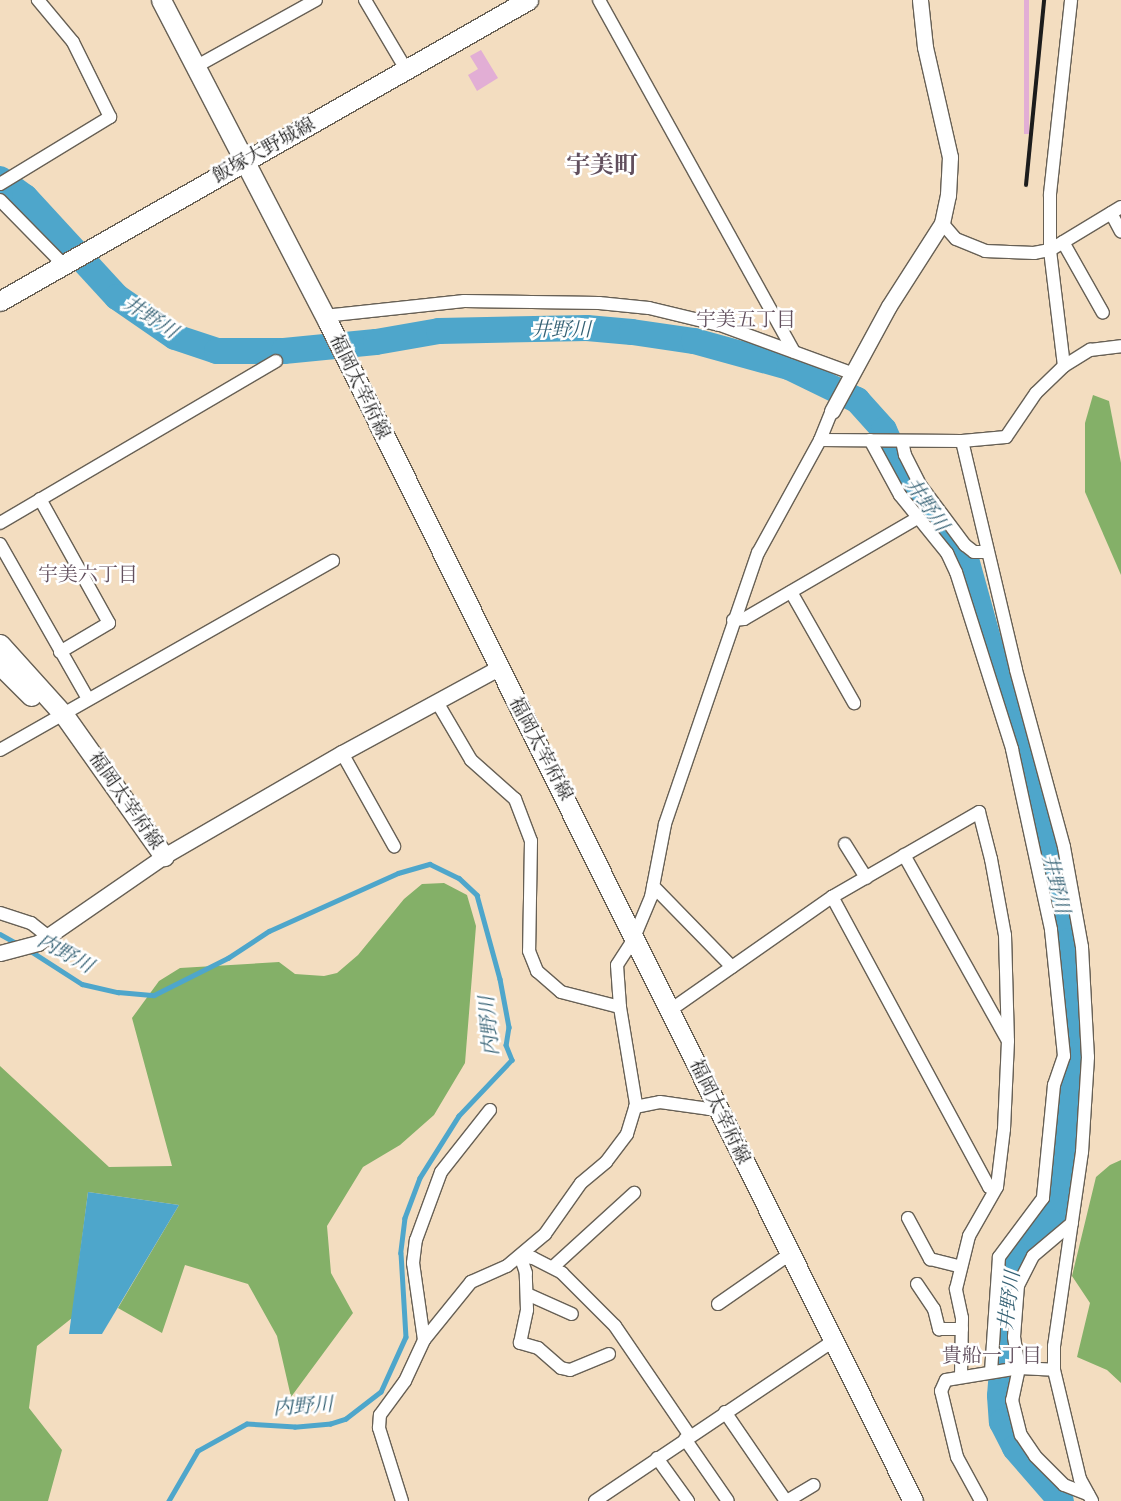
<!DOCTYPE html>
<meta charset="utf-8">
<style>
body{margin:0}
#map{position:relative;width:1121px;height:1501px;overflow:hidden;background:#f3ddc0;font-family:"IM FELL DW Pica","Noto Serif JP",serif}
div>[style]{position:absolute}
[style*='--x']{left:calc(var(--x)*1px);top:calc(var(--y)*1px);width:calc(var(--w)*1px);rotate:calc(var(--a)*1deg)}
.forest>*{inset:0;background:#84b068}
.water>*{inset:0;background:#4ea6cb}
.stream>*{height:4.5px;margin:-2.25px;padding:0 2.25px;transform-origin:2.25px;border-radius:2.25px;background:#4ea6cb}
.river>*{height:26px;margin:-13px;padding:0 13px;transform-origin:13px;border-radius:13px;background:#4ea6cb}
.building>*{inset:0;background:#e2aed5;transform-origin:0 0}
.roads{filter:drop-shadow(1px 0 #676055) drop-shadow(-1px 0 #676055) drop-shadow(0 1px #676055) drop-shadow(0 -1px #676055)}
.minor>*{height:12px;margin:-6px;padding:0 6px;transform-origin:6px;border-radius:6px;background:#fff}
.tertiary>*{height:15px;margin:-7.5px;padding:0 7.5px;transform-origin:7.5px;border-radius:7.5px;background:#fff}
.primary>*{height:19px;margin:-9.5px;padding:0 9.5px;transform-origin:9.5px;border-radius:9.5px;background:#fff}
.rail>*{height:4px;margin:-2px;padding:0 2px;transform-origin:2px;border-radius:2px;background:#1c1c1c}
span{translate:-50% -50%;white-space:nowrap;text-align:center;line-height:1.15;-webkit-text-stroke:5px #fff;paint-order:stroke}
.street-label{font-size:19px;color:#1c1c1c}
.water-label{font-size:20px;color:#356174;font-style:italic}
.neighbourhood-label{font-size:20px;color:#614f5d}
.district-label{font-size:24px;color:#614f5d;font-weight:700}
</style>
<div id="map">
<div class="forest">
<div style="clip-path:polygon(1093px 395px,1109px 401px,1121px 463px,1121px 575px,1085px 492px,1085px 423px)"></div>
<div style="clip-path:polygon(444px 883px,467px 895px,476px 926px,465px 1063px,434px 1115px,400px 1145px,363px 1167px,327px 1226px,331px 1273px,353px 1313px,291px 1397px,277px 1336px,248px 1284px,185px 1265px,162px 1333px,118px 1308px,179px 1205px,88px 1192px,72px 1318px,37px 1346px,29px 1408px,62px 1450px,48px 1501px,0 1501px,0 1066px,109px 1167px,172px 1166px,132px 1018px,159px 981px,180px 968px,279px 962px,295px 974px,324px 976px,337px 973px,358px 955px,404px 899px,422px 884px)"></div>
<div style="clip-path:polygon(1121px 1160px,1121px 1383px,1107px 1370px,1077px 1357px,1090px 1303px,1072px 1276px,1096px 1177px,1110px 1165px)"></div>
</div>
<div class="water">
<div style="clip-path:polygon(88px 1192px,179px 1205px,102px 1334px,69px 1334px)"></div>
</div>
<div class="stream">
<div style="--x:0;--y:934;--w:23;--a:29"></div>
<div style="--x:29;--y:950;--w:63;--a:32.7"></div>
<div style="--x:82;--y:984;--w:37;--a:13"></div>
<div style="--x:118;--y:992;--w:36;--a:5"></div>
<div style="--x:154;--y:995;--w:83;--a:-26.6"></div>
<div style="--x:228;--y:958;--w:49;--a:-33.4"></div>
<div style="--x:269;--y:931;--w:141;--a:-24.2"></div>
<div style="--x:398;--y:873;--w:33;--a:-16"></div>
<div style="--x:430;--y:864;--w:32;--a:26"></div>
<div style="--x:459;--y:878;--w:25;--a:43"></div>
<div style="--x:477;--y:895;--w:87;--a:74.7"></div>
<div style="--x:500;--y:979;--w:49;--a:79.4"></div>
<div style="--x:509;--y:1027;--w:18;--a:99"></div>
<div style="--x:506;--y:1045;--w:16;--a:68"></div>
<div style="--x:512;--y:1060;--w:77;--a:133.4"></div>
<div style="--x:459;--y:1116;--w:73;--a:122.2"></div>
<div style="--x:420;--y:1178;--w:43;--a:110.6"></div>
<div style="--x:405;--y:1218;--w:35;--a:97"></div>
<div style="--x:401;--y:1253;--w:84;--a:86.6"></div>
<div style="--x:406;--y:1337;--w:60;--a:114.4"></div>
<div style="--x:381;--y:1392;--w:44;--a:142.4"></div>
<div style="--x:346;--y:1419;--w:16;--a:162"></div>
<div style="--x:331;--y:1424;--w:36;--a:175"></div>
<div style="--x:295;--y:1427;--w:48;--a:-176.4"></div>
<div style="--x:247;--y:1424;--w:56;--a:151.1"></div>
<div style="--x:198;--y:1451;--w:58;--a:120.1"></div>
</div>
<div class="river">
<div style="--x:0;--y:179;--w:31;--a:36"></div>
<div style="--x:25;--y:197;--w:136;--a:47.4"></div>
<div style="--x:117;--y:297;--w:70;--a:34.6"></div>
<div style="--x:175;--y:337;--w:44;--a:18.4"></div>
<div style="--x:217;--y:351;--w:67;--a:0"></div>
<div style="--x:284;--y:351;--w:92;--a:-5.6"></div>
<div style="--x:376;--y:342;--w:64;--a:-9.9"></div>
<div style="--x:439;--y:331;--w:148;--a:-1.2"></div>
<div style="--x:587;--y:328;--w:45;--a:5.1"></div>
<div style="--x:632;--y:332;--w:63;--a:8.3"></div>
<div style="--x:694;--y:341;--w:98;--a:15.3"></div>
<div style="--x:789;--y:367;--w:76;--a:25.9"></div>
<div style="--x:857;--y:400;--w:40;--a:48"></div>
<div style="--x:884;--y:430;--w:35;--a:66"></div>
<div style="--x:898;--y:462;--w:56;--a:59.7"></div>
<div style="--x:926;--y:510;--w:63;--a:50.8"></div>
<div style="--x:966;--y:559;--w:169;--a:74.6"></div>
<div style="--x:1011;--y:722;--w:31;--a:68"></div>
<div style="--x:1023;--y:751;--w:195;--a:76.4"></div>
<div style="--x:1069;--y:941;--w:114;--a:87.5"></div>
<div style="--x:1074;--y:1055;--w:148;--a:95.4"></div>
<div style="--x:1060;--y:1202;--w:22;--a:117"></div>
<div style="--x:1050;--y:1222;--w:46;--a:134.1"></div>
<div style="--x:1018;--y:1255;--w:16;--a:120"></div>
<div style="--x:1010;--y:1269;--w:127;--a:94.5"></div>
<div style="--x:1000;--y:1396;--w:26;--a:86"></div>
<div style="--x:1002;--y:1422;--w:29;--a:63"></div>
<div style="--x:1015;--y:1448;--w:70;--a:49"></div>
</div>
<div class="building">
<div style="left:1024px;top:0;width:5px;height:134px"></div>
<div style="clip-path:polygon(481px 50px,498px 78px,477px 91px,468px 75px,478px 69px,470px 56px)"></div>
</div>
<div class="roads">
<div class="minor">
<div style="--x:365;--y:0;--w:82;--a:59.4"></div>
<div style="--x:599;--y:0;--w:402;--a:61"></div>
<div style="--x:197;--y:66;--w:136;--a:-29"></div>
<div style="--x:0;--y:184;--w:129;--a:-31.3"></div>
<div style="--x:110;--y:117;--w:84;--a:-116.3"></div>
<div style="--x:73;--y:42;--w:55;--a:-129.8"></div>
<div style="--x:0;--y:200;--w:88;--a:45.5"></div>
<div style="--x:1111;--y:213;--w:21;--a:62"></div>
<div style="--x:942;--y:223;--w:21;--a:49"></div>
<div style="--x:956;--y:239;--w:31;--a:22"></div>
<div style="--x:985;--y:251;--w:49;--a:2.3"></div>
<div style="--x:1034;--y:253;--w:16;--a:-11"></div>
<div style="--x:1050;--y:250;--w:83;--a:-31.2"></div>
<div style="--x:1063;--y:242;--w:81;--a:60.6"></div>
<div style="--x:324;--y:316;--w:141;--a:-6.1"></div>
<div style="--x:464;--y:301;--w:135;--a:0.8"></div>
<div style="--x:599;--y:303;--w:50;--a:5.7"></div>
<div style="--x:649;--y:308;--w:73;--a:13.5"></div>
<div style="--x:720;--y:325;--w:140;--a:20.1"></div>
<div style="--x:1064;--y:366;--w:117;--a:-96.9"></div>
<div style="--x:1050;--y:250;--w:56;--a:-90"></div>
<div style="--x:1050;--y:194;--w:195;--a:-83.8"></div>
<div style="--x:820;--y:440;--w:142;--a:0.4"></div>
<div style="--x:962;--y:441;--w:44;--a:-5.2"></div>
<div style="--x:1006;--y:437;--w:53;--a:-55.7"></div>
<div style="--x:1036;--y:393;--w:39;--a:-44"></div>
<div style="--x:1064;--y:366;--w:31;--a:-32"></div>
<div style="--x:1090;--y:350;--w:31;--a:-7"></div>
<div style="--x:870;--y:440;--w:63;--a:61.4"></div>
<div style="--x:900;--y:495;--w:75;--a:51"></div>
<div style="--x:947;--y:553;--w:21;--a:65"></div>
<div style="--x:956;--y:572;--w:186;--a:72.4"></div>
<div style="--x:1012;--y:749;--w:185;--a:77.8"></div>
<div style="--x:1051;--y:930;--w:127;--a:84.1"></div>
<div style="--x:1064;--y:1056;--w:31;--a:109"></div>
<div style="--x:1054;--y:1085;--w:114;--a:95.6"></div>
<div style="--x:1043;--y:1198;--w:74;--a:126.7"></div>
<div style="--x:999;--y:1257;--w:115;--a:94"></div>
<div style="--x:902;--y:441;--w:14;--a:78"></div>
<div style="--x:905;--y:455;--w:35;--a:63"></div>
<div style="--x:921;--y:486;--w:74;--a:53.3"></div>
<div style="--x:965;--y:545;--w:11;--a:38"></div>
<div style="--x:974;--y:552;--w:14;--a:0"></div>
<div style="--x:962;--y:441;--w:235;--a:76.7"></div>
<div style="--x:1016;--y:670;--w:183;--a:74.8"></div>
<div style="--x:1064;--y:847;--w:102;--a:79.8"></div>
<div style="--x:1082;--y:947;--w:110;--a:86.9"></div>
<div style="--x:1088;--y:1057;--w:95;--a:93.6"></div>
<div style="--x:1082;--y:1152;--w:196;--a:98.2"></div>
<div style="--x:1054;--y:1346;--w:24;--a:90"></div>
<div style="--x:1054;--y:1370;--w:112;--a:76.6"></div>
<div style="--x:1080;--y:1479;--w:25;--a:61"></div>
<div style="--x:40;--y:499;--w:142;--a:60.9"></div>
<div style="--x:109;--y:623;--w:57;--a:149.4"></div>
<div style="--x:0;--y:523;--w:320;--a:-30.4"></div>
<div style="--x:0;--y:544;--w:178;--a:60.4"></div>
<div style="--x:791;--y:592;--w:128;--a:60.4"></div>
<div style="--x:733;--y:620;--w:11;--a:-5"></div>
<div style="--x:744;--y:619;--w:197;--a:-30.2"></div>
<div style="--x:437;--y:702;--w:67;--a:59.6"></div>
<div style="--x:471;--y:760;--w:59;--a:41.6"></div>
<div style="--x:515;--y:799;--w:45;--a:69.1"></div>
<div style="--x:531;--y:841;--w:110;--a:91"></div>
<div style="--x:529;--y:951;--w:22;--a:68"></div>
<div style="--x:537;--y:971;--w:32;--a:41"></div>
<div style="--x:561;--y:992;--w:61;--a:14.3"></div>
<div style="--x:0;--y:750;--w:383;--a:-29.6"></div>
<div style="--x:342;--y:753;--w:107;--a:60.8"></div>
<div style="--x:845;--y:844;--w:40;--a:58"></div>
<div style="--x:904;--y:855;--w:211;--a:60.8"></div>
<div style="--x:653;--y:886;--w:113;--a:45.7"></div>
<div style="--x:0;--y:913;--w:33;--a:18"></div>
<div style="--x:31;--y:923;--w:23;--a:38"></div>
<div style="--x:669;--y:1011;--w:199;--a:-35"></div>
<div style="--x:832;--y:897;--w:170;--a:-30"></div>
<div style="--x:979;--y:812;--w:49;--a:75.7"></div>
<div style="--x:991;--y:859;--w:77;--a:79.6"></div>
<div style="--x:1005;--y:935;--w:106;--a:88.4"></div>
<div style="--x:1008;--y:1041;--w:88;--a:92.6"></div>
<div style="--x:1004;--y:1129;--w:58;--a:96.9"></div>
<div style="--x:997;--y:1187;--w:8;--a:180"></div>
<div style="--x:989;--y:1187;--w:330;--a:-118.4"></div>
<div style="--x:635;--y:1107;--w:25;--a:-11"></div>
<div style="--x:660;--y:1102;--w:49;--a:8.1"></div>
<div style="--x:709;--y:1109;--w:8;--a:-23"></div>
<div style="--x:908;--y:1218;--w:47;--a:61.8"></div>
<div style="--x:930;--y:1259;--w:32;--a:14"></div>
<div style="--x:1072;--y:1223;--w:51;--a:139.8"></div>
<div style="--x:1033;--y:1256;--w:33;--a:117"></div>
<div style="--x:1018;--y:1285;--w:52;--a:94.4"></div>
<div style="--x:1014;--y:1337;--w:31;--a:81"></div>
<div style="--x:1019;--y:1368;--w:33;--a:102"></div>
<div style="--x:1012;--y:1400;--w:36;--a:76"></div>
<div style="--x:1021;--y:1435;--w:25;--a:56"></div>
<div style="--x:1035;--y:1456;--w:41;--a:45"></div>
<div style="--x:1064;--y:1485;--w:26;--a:21"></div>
<div style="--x:553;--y:1267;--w:110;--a:-42.4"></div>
<div style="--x:917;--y:1284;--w:30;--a:56"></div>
<div style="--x:934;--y:1309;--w:21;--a:76"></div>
<div style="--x:939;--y:1329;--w:23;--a:0"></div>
<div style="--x:527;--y:1294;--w:49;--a:24"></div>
<div style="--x:718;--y:1304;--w:88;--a:-34.8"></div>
<div style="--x:424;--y:1340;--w:78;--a:-98.1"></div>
<div style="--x:413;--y:1263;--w:23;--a:-83"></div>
<div style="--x:416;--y:1240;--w:72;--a:-69.8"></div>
<div style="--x:441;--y:1172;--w:79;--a:-51.7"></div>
<div style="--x:609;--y:1354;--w:42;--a:157.7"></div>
<div style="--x:570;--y:1370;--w:9;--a:-167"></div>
<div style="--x:561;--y:1368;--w:30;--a:-139"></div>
<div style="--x:538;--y:1348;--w:19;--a:-164"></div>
<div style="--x:520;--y:1343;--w:34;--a:-78"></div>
<div style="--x:527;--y:1310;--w:37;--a:-92"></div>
<div style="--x:526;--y:1273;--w:18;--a:-109"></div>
<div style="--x:520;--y:1256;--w:13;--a:9"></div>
<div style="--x:533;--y:1258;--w:33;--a:27"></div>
<div style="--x:562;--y:1273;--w:75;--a:45"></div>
<div style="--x:615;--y:1326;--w:133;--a:55.7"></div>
<div style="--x:961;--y:1376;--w:58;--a:-89"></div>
<div style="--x:962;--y:1318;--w:30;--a:-102"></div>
<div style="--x:956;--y:1289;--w:55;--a:-76.2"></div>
<div style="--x:969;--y:1236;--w:56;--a:-60.3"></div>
<div style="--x:725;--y:1412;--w:108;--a:55.6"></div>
<div style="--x:685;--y:1439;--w:75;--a:55.3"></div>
<div style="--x:657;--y:1458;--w:53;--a:54.2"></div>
<div style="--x:402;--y:1501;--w:77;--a:-107.5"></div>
<div style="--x:379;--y:1428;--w:13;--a:-86"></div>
<div style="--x:380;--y:1415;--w:42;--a:-53.7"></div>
<div style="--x:405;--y:1381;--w:45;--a:-65.1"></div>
<div style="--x:424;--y:1340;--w:75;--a:-51"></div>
<div style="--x:471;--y:1282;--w:39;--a:-24"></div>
<div style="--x:507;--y:1266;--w:50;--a:-40.1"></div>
<div style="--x:545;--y:1234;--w:62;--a:-54.8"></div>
<div style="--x:581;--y:1183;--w:33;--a:-40"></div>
<div style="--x:606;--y:1162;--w:35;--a:-53"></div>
<div style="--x:627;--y:1134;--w:31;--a:-73"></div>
<div style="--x:636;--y:1104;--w:98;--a:-99.4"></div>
<div style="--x:620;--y:1007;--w:42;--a:-94.1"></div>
<div style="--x:617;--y:965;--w:30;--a:-57"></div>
<div style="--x:633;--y:940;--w:47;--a:-67.3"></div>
<div style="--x:651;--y:897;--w:74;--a:-79.1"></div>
<div style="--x:665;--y:824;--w:287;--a:-71.1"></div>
<div style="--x:758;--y:553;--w:129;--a:-61.2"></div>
<div style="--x:820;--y:440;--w:31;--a:-68"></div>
<div style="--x:595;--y:1501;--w:287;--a:-33.9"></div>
<div style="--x:787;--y:1501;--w:31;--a:-31"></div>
<div style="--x:981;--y:1501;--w:50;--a:-118.6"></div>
<div style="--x:957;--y:1457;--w:68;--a:-103.6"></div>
<div style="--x:941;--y:1391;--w:12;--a:-66"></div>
<div style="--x:946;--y:1380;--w:74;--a:-9.3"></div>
<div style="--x:1019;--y:1368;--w:35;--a:3"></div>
</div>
<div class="tertiary">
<div style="--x:832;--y:411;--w:119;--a:-61.5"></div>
<div style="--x:889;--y:306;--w:98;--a:-57.4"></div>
<div style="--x:942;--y:223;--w:29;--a:-78"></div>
<div style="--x:948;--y:195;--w:38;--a:-87"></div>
<div style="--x:950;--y:157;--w:113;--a:-102.8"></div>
<div style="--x:925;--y:47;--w:47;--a:-96.1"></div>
<div style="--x:0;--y:953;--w:39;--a:-15"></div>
<div style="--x:38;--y:943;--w:153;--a:-34.6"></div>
<div style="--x:164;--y:856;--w:206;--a:-30.1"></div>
<div style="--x:342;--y:753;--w:176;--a:-28.5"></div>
</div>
<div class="primary">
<div style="--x:161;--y:0;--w:363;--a:62.6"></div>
<div style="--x:328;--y:322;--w:1316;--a:63.61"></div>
<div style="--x:0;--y:301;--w:608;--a:-29.69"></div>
<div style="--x:0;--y:644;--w:96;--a:48"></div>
<div style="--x:64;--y:715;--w:173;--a:54.7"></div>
<div style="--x:0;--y:665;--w:44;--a:45"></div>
</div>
</div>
<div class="rail">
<div style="--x:1026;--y:185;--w:186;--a:-84.4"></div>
</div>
<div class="street-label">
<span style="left:264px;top:151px;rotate:-29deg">飯塚大野城線</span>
<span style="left:359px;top:387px;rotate:64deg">福岡太宰府線</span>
<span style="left:540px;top:749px;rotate:62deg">福岡太宰府線</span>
<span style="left:125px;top:801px;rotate:55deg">福岡太宰府線</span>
<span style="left:719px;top:1112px;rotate:64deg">福岡太宰府線</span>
</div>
<div class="water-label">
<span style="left:150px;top:318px;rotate:33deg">井野川</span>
<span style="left:561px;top:330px">井野川</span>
<span style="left:926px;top:505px;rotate:55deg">井野川</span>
<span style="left:1055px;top:884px;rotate:76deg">井野川</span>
<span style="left:65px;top:954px;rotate:29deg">内野川</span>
<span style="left:490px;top:1026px;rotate:-95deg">内野川</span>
<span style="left:1010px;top:1301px;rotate:-83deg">井野川</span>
<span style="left:303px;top:1407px;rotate:-4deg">内野川</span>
</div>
<div class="neighbourhood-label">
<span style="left:746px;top:320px">宇美五丁目</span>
<span style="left:88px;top:575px">宇美六丁目</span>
<span style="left:992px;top:1356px">貴船一丁目</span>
</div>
<div class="district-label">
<span style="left:602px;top:167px">宇美町</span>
</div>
</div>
